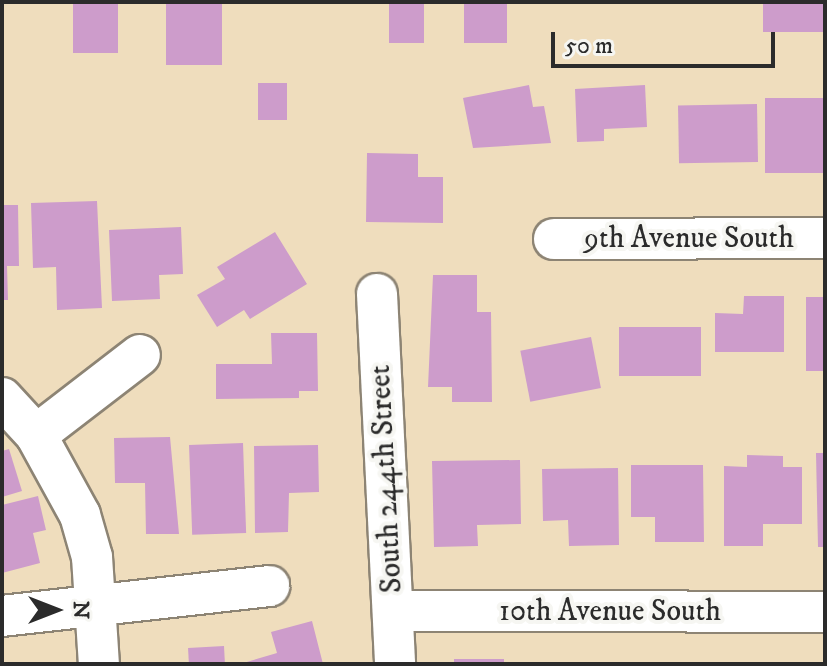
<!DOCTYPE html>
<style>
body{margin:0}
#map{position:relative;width:827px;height:666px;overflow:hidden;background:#efddbd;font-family:"IM FELL DW Pica",serif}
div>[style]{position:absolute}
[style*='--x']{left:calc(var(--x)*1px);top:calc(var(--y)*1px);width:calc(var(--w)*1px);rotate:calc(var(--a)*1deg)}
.building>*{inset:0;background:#cd9ccb;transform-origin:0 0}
.roads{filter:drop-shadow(2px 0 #8d8474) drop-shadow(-2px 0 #8d8474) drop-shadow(0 2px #8d8474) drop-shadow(0 -2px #8d8474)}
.minor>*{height:40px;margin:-20px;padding:0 20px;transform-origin:20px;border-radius:20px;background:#fff}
span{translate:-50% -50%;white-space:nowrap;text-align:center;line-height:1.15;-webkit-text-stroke:8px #f6f6f2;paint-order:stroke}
.street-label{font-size:30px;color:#2b2b2b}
.frame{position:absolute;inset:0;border:4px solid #2b2b2b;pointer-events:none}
.north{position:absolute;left:16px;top:570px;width:80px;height:80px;-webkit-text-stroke:6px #f6f6f2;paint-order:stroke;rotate:90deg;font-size:22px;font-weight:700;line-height:32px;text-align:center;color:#2b2b2b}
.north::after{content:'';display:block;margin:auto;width:28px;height:36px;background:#2b2b2b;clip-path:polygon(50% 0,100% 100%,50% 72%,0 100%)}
.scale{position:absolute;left:551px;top:32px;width:224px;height:36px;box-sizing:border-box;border:4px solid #2b2b2b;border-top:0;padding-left:10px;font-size:24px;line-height:28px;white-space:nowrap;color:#2b2b2b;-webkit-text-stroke:6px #f6f6f2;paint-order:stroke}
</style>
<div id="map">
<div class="building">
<div style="left:73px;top:2px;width:45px;height:51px"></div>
<div style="left:166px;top:2px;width:56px;height:63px"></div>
<div style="left:389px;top:2px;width:35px;height:41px"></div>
<div style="left:464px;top:2px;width:43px;height:41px"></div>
<div style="left:763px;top:2px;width:62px;height:30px"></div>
<div style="left:258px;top:83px;width:29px;height:37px"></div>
<div style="clip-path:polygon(529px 85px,533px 107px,544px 106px,551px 143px,473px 148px,463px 98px)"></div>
<div style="clip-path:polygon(645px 85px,647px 127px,604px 129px,604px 141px,577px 142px,575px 89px)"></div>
<div style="left:825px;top:98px;width:75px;height:60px;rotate:90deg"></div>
<div style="left:757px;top:104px;width:58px;height:79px;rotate:89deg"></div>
<div style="clip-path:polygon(367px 153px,418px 154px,418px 177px,443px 177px,443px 223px,366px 222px)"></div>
<div style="clip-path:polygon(97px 201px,102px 308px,57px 310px,56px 267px,33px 268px,31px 203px)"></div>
<div style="clip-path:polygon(2px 205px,18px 205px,19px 266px,7px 266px,8px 300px,2px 300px)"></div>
<div style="clip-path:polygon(181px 227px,183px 274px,159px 275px,160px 299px,112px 301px,109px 230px)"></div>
<div style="clip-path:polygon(275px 232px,307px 284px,250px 319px,244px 310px,217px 327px,197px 295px,225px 279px,217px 267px)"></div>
<div style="clip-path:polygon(433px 275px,477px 275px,477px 312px,491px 312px,492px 402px,452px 402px,452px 387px,428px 387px)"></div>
<div style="clip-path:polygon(744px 296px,784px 296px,784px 352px,715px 352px,715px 313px,743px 314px)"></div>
<div style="left:806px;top:297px;width:19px;height:74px"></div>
<div style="left:619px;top:327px;width:82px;height:49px"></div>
<div style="clip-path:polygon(271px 333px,317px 333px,318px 391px,299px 391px,299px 398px,216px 399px,216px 364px,272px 364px)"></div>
<div style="left:591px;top:337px;width:52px;height:72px;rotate:79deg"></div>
<div style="clip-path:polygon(170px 437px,179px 534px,146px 534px,145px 483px,115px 483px,114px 438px)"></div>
<div style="left:243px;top:443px;width:90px;height:54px;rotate:88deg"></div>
<div style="clip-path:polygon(318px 445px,319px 492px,289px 493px,288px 532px,255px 533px,254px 446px)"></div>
<div style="clip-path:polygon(9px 449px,22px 491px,2px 497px,2px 451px)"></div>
<div style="clip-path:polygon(816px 453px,825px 453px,825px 547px,818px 547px)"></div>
<div style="clip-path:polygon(747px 455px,783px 456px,783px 467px,802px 467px,802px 524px,763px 524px,763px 546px,724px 546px,724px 466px,747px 467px)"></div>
<div style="clip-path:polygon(520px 460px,521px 524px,477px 525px,478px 546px,434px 547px,432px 461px)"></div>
<div style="clip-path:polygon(631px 465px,703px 465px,704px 542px,655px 542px,655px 517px,631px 517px)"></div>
<div style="clip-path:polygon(618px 468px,619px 545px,569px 546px,568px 520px,543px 521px,542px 469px)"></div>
<div style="clip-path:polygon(38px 496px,46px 530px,33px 533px,40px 563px,2px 573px,2px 505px)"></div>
<div style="clip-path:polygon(312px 621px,323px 664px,240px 664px,277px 653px,271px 632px)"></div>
<div style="left:224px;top:646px;width:18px;height:36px;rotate:87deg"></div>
<div style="left:454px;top:659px;width:50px;height:5px"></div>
</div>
<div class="roads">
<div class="minor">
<div style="--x:554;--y:239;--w:271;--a:-0.2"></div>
<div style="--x:377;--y:294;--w:370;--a:87.2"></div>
<div style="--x:2;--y:398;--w:50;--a:47.4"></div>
<div style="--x:36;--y:435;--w:91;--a:61.2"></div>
<div style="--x:80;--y:515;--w:44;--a:74.1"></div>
<div style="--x:92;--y:557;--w:107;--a:86.3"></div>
<div style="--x:36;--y:435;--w:131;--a:-37.6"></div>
<div style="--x:395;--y:611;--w:430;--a:0.1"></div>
<div style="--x:2;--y:616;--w:269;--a:-6.4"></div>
</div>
</div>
<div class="street-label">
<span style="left:689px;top:239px">9th Avenue South</span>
<span style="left:387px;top:479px;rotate:-93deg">South 244th Street</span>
<span style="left:610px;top:612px">10th Avenue South</span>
</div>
<div class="frame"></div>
<div class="north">N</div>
<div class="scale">50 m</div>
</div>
